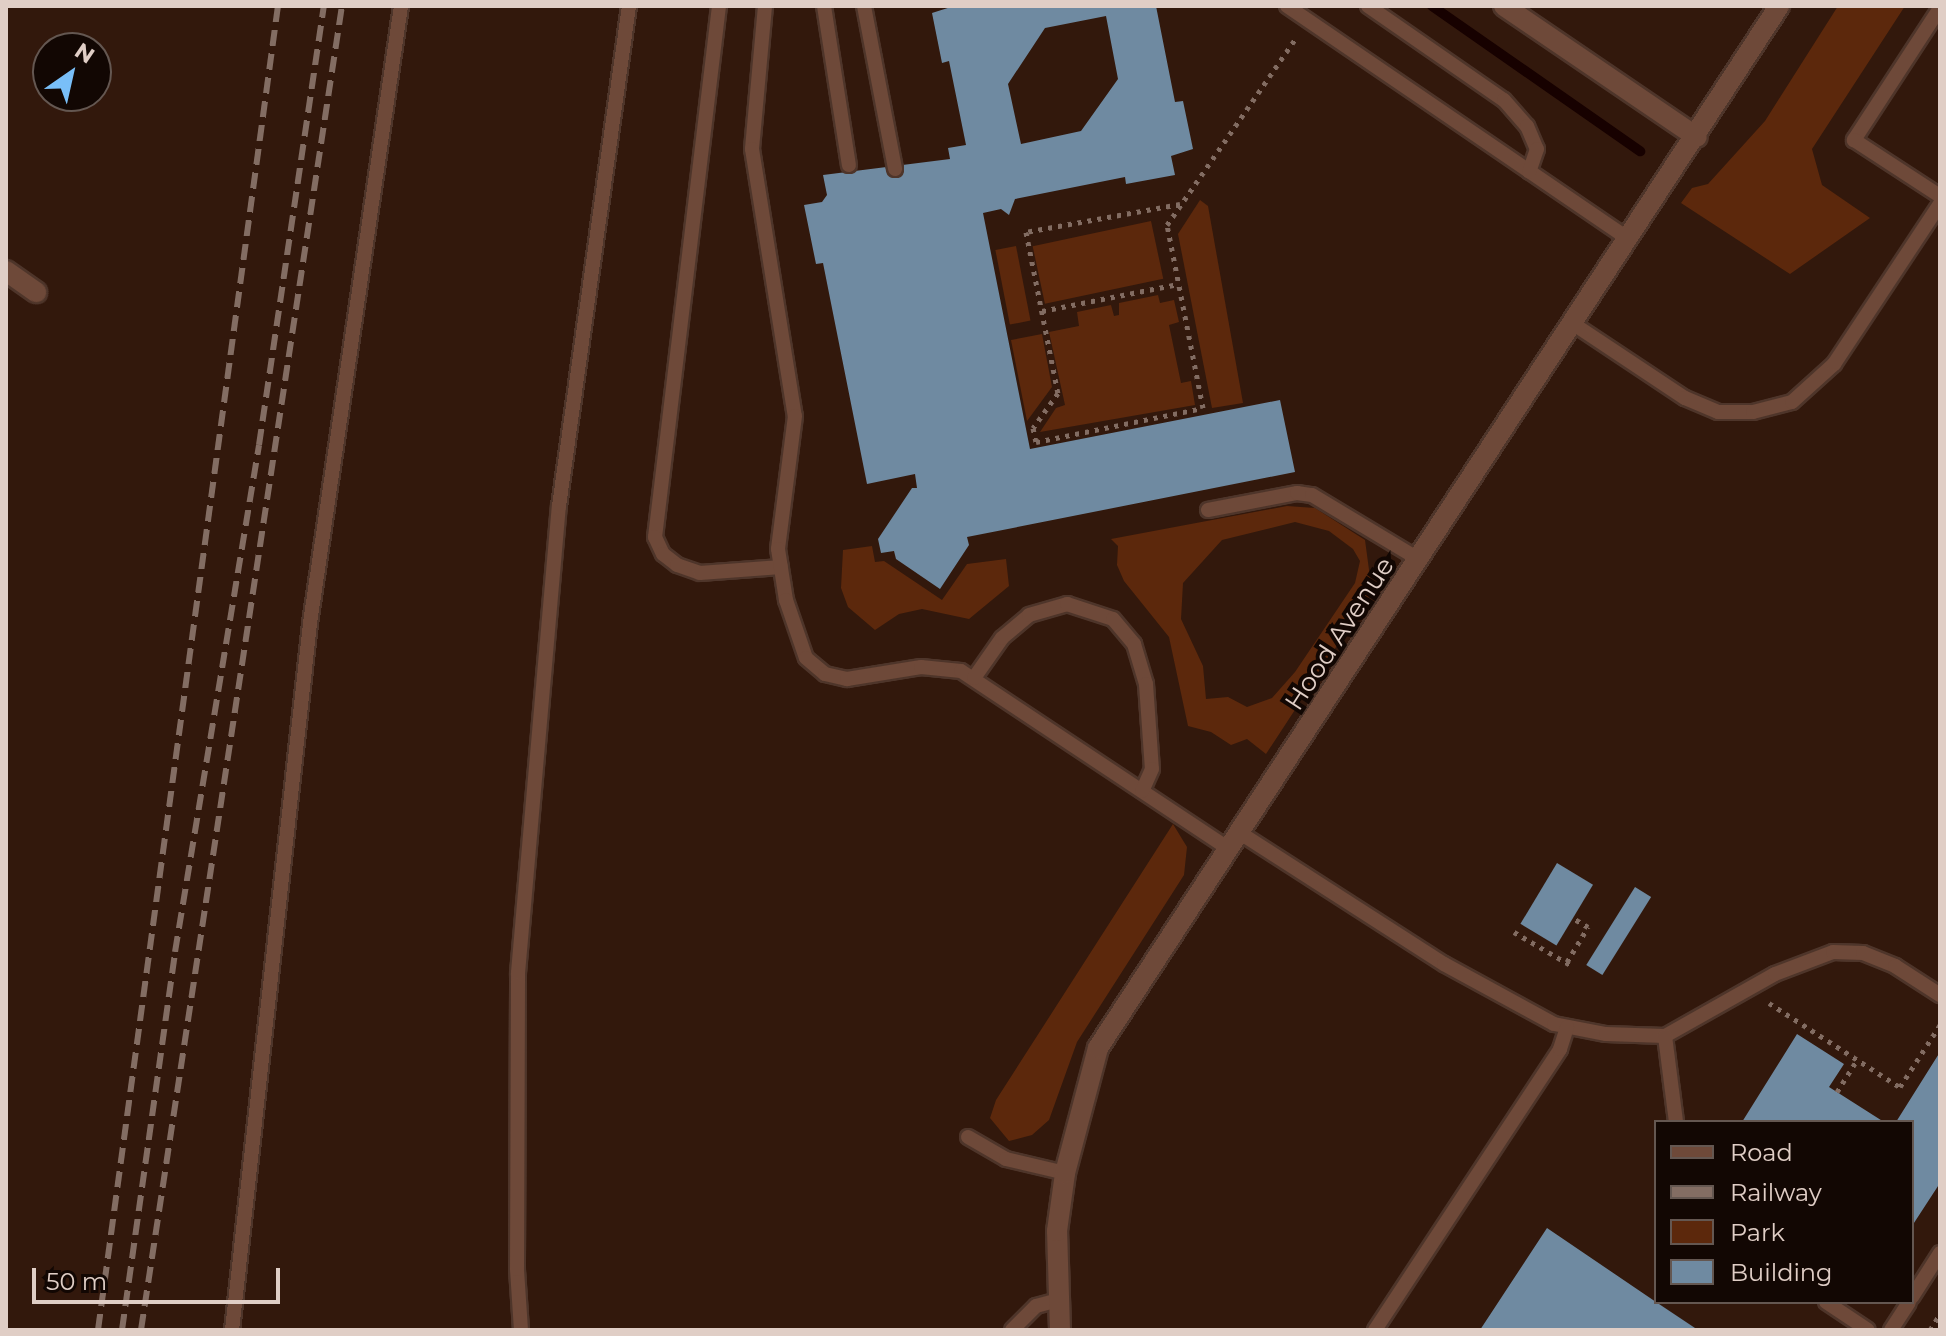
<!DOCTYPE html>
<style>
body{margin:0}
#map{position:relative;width:1946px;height:1336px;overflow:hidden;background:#32180c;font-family:Montserrat,sans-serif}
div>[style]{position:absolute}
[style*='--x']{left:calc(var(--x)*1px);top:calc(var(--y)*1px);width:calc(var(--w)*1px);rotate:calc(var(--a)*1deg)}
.green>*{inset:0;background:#5c280c;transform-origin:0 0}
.stream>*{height:10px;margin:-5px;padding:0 5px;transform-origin:5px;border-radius:5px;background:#170100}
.building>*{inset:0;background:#6f8aa1;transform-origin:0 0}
.path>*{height:5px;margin-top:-2.5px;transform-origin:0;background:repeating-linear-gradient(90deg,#826c62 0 4px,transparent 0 10px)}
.roads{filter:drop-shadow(2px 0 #4e352a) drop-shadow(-2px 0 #4e352a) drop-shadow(0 2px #4e352a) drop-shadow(0 -2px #4e352a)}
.lane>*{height:14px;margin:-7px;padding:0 7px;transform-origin:7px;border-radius:7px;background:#6e4939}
.street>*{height:20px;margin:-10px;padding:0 10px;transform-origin:10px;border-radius:10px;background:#6e4939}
.rail>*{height:6px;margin-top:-3px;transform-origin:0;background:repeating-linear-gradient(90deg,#836d63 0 16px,transparent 0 24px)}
span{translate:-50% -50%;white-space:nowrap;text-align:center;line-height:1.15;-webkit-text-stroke:8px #120703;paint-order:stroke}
.street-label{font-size:26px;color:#e0cec6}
.frame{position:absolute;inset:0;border:8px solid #e0cec6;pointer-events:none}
.legend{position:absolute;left:1654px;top:1120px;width:260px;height:184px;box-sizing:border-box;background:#120703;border:2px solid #645751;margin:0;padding:10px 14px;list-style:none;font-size:24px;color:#e0cec6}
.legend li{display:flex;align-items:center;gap:16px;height:40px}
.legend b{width:40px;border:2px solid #645751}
.north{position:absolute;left:32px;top:32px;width:80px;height:80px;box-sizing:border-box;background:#120703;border:2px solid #645751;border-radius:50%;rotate:34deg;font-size:22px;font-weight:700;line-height:32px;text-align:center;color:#e0cec6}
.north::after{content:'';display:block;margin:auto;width:28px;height:36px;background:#79bff8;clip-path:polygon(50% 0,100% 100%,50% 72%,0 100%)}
.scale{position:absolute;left:32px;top:1268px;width:248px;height:36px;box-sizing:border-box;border:4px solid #e0cec6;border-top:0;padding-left:10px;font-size:24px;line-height:28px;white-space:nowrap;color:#e0cec6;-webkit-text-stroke:6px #120703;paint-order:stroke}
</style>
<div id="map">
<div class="green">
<div style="clip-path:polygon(1838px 6px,1905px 6px,1812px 149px,1822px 185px,1870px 218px,1790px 274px,1681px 203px,1692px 188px,1708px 184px,1765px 121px)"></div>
<div style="clip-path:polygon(1200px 200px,1208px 206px,1243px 403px,1212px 408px,1178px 234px)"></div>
<div style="left:1151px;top:221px;width:59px;height:121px;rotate:78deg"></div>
<div style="left:1016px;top:246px;width:76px;height:21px;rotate:79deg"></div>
<div style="clip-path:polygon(1158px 295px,1160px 303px,1174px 300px,1179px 322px,1169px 325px,1181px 383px,1191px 381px,1195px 405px,1040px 432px,1056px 408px,1065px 405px,1049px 332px,1079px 326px,1077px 312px,1111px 305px,1114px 316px,1119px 315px,1119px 303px)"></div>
<div style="clip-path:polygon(1042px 334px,1052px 387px,1027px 421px,1011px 340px)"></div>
<div style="clip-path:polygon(evenodd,1287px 506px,1315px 508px,1365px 540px,1372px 592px,1266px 754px,1247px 739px,1231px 745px,1211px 732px,1188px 726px,1169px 637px,1124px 581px,1117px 565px,1118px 546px,1111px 539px,1287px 506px,1295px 522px,1329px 531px,1353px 549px,1360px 561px,1355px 583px,1295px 672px,1272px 698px,1247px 707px,1228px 697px,1206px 699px,1203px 666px,1181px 619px,1183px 583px,1222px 540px,1295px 522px)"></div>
<div style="clip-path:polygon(872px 546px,875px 562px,884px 561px,942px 600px,967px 564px,1006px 559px,1009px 586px,969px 619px,922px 609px,899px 614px,875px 630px,848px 607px,841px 588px,843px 550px)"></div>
<div style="clip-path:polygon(1173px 824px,1187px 847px,1184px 875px,1077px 1042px,1049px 1120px,1032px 1135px,1009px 1141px,990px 1118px,996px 1100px)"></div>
</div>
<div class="stream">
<div style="--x:1432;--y:6;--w:254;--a:34.9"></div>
</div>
<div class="building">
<div style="clip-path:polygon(evenodd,954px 6px,1156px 6px,1175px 102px,1183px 101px,1193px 149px,1171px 156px,1175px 175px,1126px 184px,1125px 177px,1015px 199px,1009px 215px,1001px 209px,983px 213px,1030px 449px,1280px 400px,1295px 472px,967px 537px,969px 545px,940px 589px,896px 559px,894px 551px,881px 553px,878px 539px,912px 488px,917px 488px,915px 474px,867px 484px,823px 263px,816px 264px,804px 205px,822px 202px,827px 195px,823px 175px,950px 159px,948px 148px,966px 145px,949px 61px,942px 63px,932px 13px,954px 6px,1106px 16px,1118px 79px,1081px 131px,1021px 144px,1008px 84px,1045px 28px,1106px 16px)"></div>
<div style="left:1557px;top:863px;width:42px;height:71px;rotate:31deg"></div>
<div style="left:1635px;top:887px;width:19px;height:92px;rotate:32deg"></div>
<div style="clip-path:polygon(1797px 1034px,1844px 1064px,1829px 1087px,1884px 1122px,1742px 1122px)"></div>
<div style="clip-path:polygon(1940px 1052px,1940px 1183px,1912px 1226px,1912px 1122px,1896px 1122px)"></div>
<div style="clip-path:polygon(1547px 1228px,1656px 1302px,1698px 1330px,1480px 1330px)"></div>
</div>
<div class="path">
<div style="--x:1180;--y:204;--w:157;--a:169.7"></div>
<div style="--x:1026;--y:232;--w:164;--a:78.8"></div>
<div style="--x:1058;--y:393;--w:43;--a:125.5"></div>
<div style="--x:1033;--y:428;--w:14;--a:78"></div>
<div style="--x:1036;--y:442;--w:170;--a:-11.5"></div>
<div style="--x:1203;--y:408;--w:187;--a:-101.1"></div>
<div style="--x:1167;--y:225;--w:227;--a:-55.4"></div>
<div style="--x:1042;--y:311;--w:139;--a:-11.2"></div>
<div style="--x:1514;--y:932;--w:69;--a:30.3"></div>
<div style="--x:1567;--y:962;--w:41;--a:-59"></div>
<div style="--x:1588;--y:927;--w:17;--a:-149"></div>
<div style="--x:1769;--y:1003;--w:156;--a:32.7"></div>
<div style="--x:1900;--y:1087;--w:74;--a:-57.2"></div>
<div style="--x:1837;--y:1092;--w:38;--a:-58"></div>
<div style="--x:1930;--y:1330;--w:19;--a:-58"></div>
</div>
<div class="roads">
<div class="lane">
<div style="--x:719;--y:6;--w:535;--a:96.87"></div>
<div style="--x:655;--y:537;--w:19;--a:65"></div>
<div style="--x:663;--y:554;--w:18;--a:38"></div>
<div style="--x:677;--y:565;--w:24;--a:19"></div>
<div style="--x:700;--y:573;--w:81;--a:-4.2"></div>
<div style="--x:765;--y:6;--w:144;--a:95.2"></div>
<div style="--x:752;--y:149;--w:270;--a:80.9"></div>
<div style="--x:795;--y:416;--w:134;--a:97.3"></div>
<div style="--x:778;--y:549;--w:52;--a:81.1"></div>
<div style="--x:786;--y:600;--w:61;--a:71"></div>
<div style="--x:806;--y:658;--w:25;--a:40"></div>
<div style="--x:825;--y:674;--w:23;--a:13"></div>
<div style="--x:847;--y:679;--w:75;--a:-9.2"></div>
<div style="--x:921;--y:667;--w:40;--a:5.7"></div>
<div style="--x:961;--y:671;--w:322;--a:33.6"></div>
<div style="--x:824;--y:6;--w:161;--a:81.1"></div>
<div style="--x:864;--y:6;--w:166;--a:79.2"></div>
<div style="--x:1287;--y:6;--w:415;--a:34.3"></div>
<div style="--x:1368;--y:6;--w:165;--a:34.7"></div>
<div style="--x:1504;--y:100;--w:35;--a:49"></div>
<div style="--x:1527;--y:126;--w:25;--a:67"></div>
<div style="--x:1537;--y:149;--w:24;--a:109"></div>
<div style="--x:1940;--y:8;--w:158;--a:123.1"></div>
<div style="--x:1854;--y:140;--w:103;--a:33.1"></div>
<div style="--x:1575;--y:325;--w:132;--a:33.6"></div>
<div style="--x:1685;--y:398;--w:36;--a:23"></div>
<div style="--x:1718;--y:412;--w:35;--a:0"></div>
<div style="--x:1753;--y:412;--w:40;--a:-14.4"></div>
<div style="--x:1792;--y:402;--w:57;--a:-42.1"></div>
<div style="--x:1834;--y:364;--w:192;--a:-56.5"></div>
<div style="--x:1208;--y:510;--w:91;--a:-10.8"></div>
<div style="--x:1297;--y:493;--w:15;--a:8"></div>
<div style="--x:1312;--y:495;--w:126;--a:31"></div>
<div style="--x:974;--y:678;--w:49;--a:-55"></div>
<div style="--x:1002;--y:638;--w:35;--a:-40"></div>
<div style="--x:1029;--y:615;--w:40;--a:-16"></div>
<div style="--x:1067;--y:604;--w:48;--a:18.1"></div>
<div style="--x:1113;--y:619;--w:33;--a:50"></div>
<div style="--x:1134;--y:644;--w:42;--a:73.3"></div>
<div style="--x:1146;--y:684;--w:85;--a:86"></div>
<div style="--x:1152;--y:769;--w:24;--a:114"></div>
<div style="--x:1240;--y:833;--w:242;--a:32.7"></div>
<div style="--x:1444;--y:964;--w:125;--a:28.6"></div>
<div style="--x:1554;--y:1024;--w:53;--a:10.9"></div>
<div style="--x:1606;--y:1034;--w:59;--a:1.9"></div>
<div style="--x:1665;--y:1036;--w:126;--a:-29.4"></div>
<div style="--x:1775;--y:974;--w:62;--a:-20.8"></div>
<div style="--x:1833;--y:952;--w:30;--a:2"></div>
<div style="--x:1863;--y:953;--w:35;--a:22"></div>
<div style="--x:1895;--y:966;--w:54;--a:32.8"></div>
<div style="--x:1665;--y:1036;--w:87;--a:82.7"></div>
<div style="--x:968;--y:1137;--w:44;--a:30.1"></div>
<div style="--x:1006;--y:1159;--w:61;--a:13.3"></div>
<div style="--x:1912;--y:1297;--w:52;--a:-57.5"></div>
<div style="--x:1826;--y:1302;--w:50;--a:33.7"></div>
<div style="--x:232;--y:1330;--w:711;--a:-83.7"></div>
<div style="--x:310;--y:623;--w:624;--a:-81.61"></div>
<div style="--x:521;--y:1330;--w:61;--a:-93.8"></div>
<div style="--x:517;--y:1269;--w:296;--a:-89.8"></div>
<div style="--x:518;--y:973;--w:469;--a:-85"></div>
<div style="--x:559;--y:506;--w:505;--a:-82.03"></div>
<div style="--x:1012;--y:1330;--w:34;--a:-45"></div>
<div style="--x:1036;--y:1306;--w:24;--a:-15"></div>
<div style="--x:1375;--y:1330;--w:336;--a:-56.6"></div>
<div style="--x:1560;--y:1049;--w:23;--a:-72"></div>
<div style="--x:1891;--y:1330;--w:33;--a:-57"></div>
</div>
<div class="street">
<div style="--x:1504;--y:6;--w:233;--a:34.2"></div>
<div style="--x:6;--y:271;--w:37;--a:35"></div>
<div style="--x:1060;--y:1330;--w:99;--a:-91.7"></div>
<div style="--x:1057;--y:1231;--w:59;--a:-82.1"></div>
<div style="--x:1065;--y:1173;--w:129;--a:-75.2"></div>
<div style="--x:1098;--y:1048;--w:1245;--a:-56.83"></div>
</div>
</div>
<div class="rail">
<div style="--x:98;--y:1330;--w:1336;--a:-82.26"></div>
<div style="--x:122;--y:1330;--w:382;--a:-82"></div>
<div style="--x:175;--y:952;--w:514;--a:-80.59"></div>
<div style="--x:259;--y:445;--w:444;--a:-81.6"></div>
<div style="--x:141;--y:1330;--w:1339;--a:-81.37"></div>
</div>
<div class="street-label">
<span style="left:1340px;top:634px;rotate:-57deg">Hood Avenue</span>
</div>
<div class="frame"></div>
<ul class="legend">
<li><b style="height:10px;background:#6e4939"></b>Road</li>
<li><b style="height:10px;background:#836d63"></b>Railway</li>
<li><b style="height:22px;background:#5c280c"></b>Park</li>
<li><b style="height:22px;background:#6f8aa1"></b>Building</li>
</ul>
<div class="north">N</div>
<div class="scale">50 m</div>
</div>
